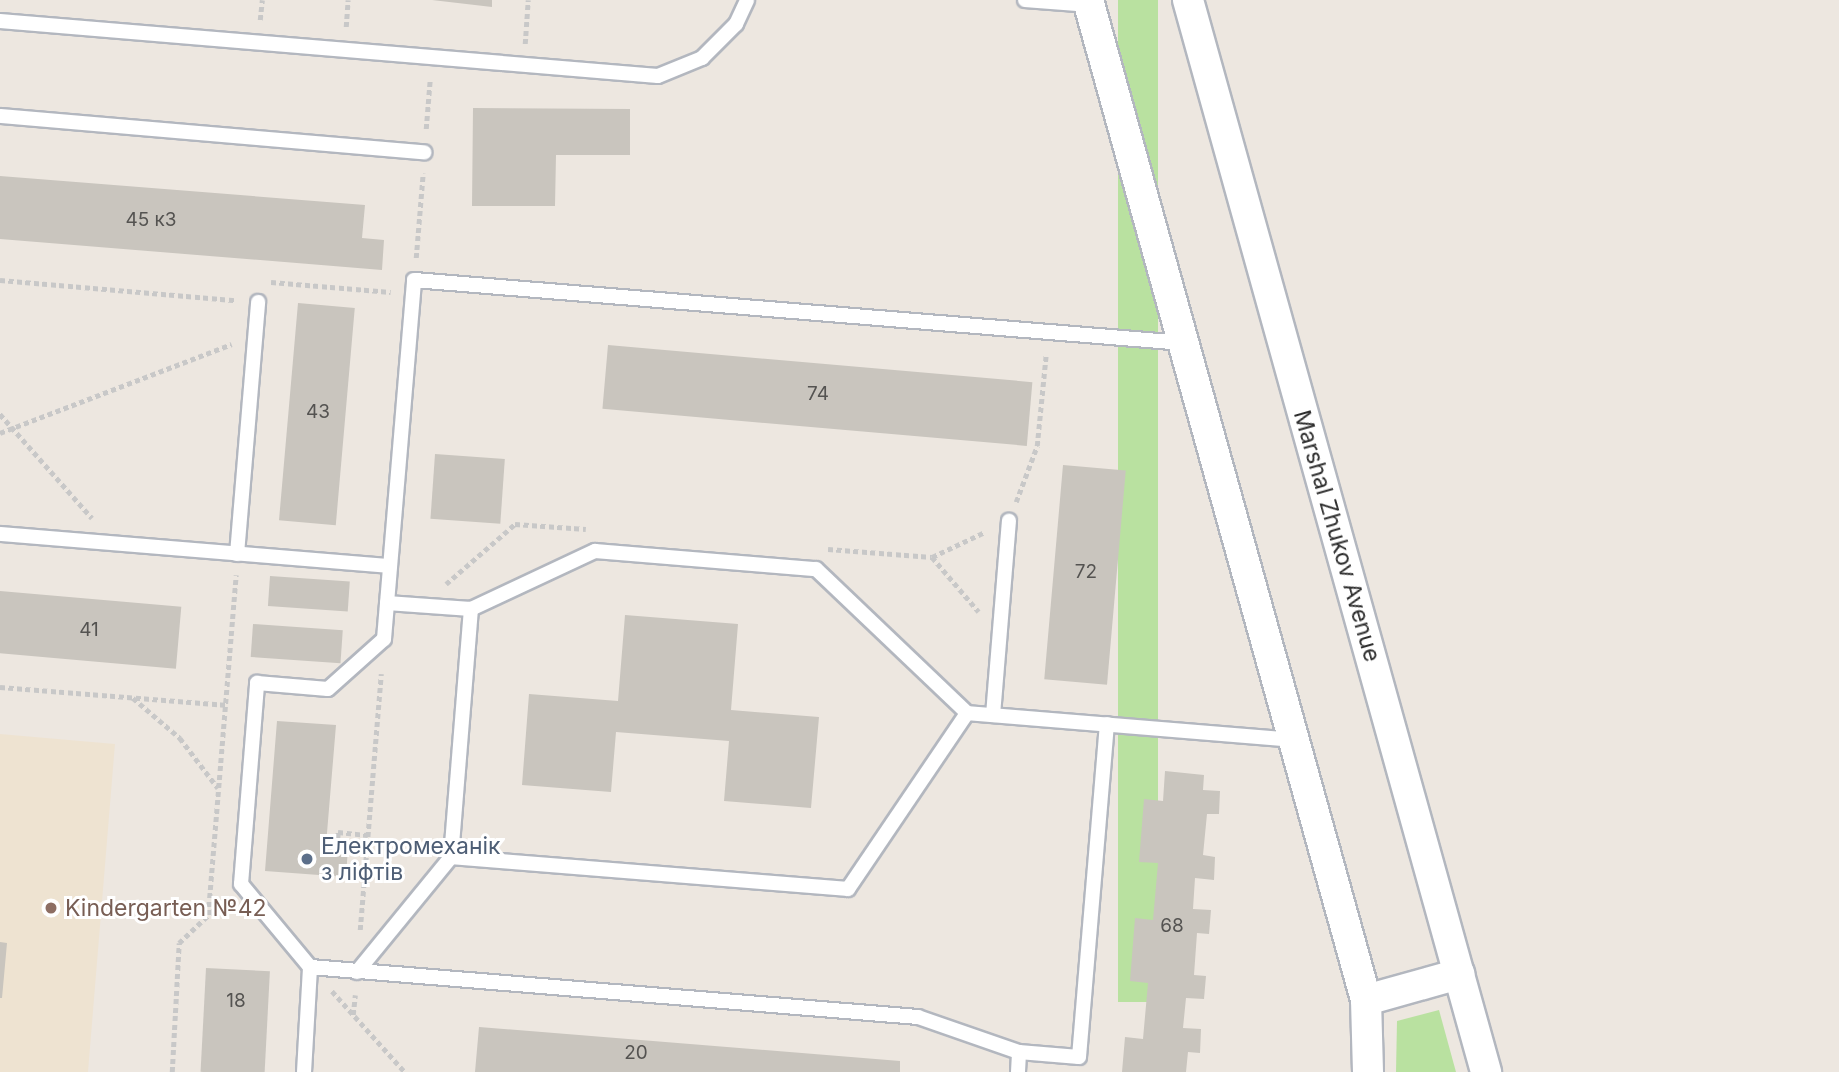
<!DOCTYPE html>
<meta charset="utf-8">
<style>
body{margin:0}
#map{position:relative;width:1839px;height:1072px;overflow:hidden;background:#ede7e0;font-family:Inter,sans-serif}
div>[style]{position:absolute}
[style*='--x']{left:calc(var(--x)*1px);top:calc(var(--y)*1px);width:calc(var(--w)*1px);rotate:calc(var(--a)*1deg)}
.education>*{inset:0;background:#eee3d1}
.green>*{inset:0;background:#b9e1a0;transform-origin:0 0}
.building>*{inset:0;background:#c9c5be;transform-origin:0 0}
.path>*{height:4.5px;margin-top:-2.25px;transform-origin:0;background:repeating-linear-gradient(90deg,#c8c8c8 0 5px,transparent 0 8.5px)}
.roads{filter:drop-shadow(2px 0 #b3b7bf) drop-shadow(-2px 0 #b3b7bf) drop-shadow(0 2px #b3b7bf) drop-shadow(0 -2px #b3b7bf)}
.service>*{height:14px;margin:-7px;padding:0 7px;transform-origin:7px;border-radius:7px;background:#fff}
.minor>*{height:30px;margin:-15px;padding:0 15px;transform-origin:15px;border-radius:15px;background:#fff}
.dots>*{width:19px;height:19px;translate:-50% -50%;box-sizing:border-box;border:4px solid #fff;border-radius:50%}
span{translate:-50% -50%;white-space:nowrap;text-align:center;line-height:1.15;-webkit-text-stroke:6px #fff;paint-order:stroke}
.number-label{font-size:19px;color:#545351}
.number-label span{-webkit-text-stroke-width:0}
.street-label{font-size:23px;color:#2d2d2d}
.service-label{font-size:23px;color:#4e5e75}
.left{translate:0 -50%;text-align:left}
.education-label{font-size:23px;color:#785e54}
</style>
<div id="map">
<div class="education">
<div style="clip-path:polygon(0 734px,115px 744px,88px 1072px,0 1072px)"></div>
</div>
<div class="green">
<div style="left:1118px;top:0;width:40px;height:1002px"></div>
<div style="clip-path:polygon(1439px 1010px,1456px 1072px,1396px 1072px,1397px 1021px)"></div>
</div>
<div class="building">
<div style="clip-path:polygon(432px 0,492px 0,492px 7px)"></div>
<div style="clip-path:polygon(473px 108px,630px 109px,630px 155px,556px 155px,555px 206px,472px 206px)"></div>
<div style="clip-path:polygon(0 176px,365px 205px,362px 238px,384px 240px,382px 270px,0 239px)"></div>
<div style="left:298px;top:303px;width:57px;height:218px;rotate:5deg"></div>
<div style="left:608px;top:345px;width:426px;height:64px;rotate:5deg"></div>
<div style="left:435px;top:454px;width:70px;height:65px;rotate:4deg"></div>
<div style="left:1063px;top:465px;width:63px;height:215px;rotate:5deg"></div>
<div style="left:270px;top:576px;width:80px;height:30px;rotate:4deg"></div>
<div style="left:0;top:591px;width:182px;height:62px;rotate:5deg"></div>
<div style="clip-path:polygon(625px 615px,738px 624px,731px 710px,819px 717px,811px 808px,724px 801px,729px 741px,616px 732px,611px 792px,522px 785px,529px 694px,618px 701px)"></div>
<div style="left:253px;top:624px;width:90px;height:33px;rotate:4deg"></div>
<div style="clip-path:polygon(277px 721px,336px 725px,326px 845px,348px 847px,346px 877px,265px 871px)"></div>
<div style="clip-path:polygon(1165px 771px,1204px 775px,1203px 790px,1220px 791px,1219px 814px,1207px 814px,1203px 855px,1215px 857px,1214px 880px,1195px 878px,1193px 909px,1211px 910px,1209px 934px,1197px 933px,1194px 975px,1206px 976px,1204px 999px,1186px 998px,1183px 1028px,1201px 1029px,1200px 1053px,1188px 1052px,1186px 1072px,1122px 1072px,1125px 1037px,1143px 1039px,1148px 983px,1130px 981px,1135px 918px,1153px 920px,1158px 863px,1139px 862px,1144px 799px,1163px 801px)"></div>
<div style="clip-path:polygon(0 942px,7px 943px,2px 998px,0 998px)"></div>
<div style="left:206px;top:968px;width:64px;height:104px;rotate:3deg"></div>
<div style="clip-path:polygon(479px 1027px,900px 1061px,900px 1072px,475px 1072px)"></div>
</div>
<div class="path">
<div style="--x:260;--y:20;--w:20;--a:-84"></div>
<div style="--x:346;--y:27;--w:27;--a:-86"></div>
<div style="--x:525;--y:44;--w:44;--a:-86.1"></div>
<div style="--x:426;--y:129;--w:50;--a:-85.4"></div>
<div style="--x:416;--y:258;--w:85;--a:-85.3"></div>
<div style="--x:0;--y:280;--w:236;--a:4.9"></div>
<div style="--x:271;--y:282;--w:120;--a:4.8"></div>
<div style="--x:0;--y:414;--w:139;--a:48.5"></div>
<div style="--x:0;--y:433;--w:248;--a:-21"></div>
<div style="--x:1016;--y:502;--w:60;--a:-69.4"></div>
<div style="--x:1037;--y:446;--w:92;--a:-84.4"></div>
<div style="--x:828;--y:549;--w:104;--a:4.4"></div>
<div style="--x:932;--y:557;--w:59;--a:-25.3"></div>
<div style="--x:932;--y:557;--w:72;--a:49.5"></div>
<div style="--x:446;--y:584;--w:91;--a:-41"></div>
<div style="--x:515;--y:524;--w:71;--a:4"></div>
<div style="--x:0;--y:687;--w:228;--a:4.5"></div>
<div style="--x:133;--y:698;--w:62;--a:40.4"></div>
<div style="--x:180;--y:738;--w:63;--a:52.8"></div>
<div style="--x:337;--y:846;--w:14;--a:-86"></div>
<div style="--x:338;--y:832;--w:30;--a:6"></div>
<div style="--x:208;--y:915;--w:341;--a:-85.3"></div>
<div style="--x:360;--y:930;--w:257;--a:-85.3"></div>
<div style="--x:332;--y:991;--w:109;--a:48"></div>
<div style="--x:353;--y:1015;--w:20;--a:-84"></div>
<div style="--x:172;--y:1072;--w:129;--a:-86.9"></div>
<div style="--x:179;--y:943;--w:62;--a:-43.7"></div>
</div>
<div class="roads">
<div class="service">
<div style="--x:1025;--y:0;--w:65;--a:4.4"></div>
<div style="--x:0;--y:21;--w:660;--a:4.78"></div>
<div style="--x:658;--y:76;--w:48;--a:-22.2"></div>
<div style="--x:702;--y:58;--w:48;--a:-45"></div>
<div style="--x:736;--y:24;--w:26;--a:-65"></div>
<div style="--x:0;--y:116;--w:426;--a:4.9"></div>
<div style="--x:0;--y:534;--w:391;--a:4.7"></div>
<div style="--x:237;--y:554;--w:253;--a:-85.2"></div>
<div style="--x:387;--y:603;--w:84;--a:4.1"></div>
<div style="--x:471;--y:609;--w:137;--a:-25.1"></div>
<div style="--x:595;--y:551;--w:222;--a:4.7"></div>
<div style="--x:816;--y:569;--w:209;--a:43.6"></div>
<div style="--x:967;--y:713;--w:328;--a:4.7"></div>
<div style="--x:993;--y:715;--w:195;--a:-85.3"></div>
<div style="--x:451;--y:857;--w:398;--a:4.6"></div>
<div style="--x:848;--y:889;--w:212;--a:-55.9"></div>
<div style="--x:310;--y:967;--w:610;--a:4.7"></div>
<div style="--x:918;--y:1017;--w:107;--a:19.1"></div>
<div style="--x:1019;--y:1052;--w:60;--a:4.8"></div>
<div style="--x:1079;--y:1057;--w:334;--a:-85.2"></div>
<div style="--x:357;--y:972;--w:149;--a:-50.7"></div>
<div style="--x:451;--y:857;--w:249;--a:-85.4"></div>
<div style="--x:304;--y:1072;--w:105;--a:-86.7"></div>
<div style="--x:310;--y:967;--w:108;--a:-129.7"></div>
<div style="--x:241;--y:884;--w:202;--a:-85.4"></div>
<div style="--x:257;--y:683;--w:71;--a:4.8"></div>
<div style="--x:328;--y:689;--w:75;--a:-41.8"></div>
<div style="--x:384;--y:639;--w:360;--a:-85.2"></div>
<div style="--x:414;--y:280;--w:773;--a:4.68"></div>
<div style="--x:1018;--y:1072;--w:20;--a:-87"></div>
</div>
<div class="minor">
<div style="--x:1088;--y:0;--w:1038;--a:74.46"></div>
<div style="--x:1366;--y:1000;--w:72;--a:88.4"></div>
<div style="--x:1188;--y:0;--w:1113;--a:74.46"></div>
<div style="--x:1366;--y:1000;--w:97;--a:-15.6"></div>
</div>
</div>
<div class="dots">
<div style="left:307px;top:859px;background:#5c6f8a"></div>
<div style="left:51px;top:908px;background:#8d6e63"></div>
</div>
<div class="number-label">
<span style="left:151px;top:220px">45 к3</span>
<span style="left:818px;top:394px">74</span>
<span style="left:318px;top:412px">43</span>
<span style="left:1086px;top:572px">72</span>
<span style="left:89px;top:630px">41</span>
<span style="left:1172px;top:926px">68</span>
<span style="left:236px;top:1001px">18</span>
<span style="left:636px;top:1053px">20</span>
</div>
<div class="street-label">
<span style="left:1337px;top:536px;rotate:74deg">Marshal Zhukov Avenue</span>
</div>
<div class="service-label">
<span class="left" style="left:321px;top:859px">Електромеханік<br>з ліфтів</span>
</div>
<div class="education-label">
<span class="left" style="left:65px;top:908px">Kindergarten №42</span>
</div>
</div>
